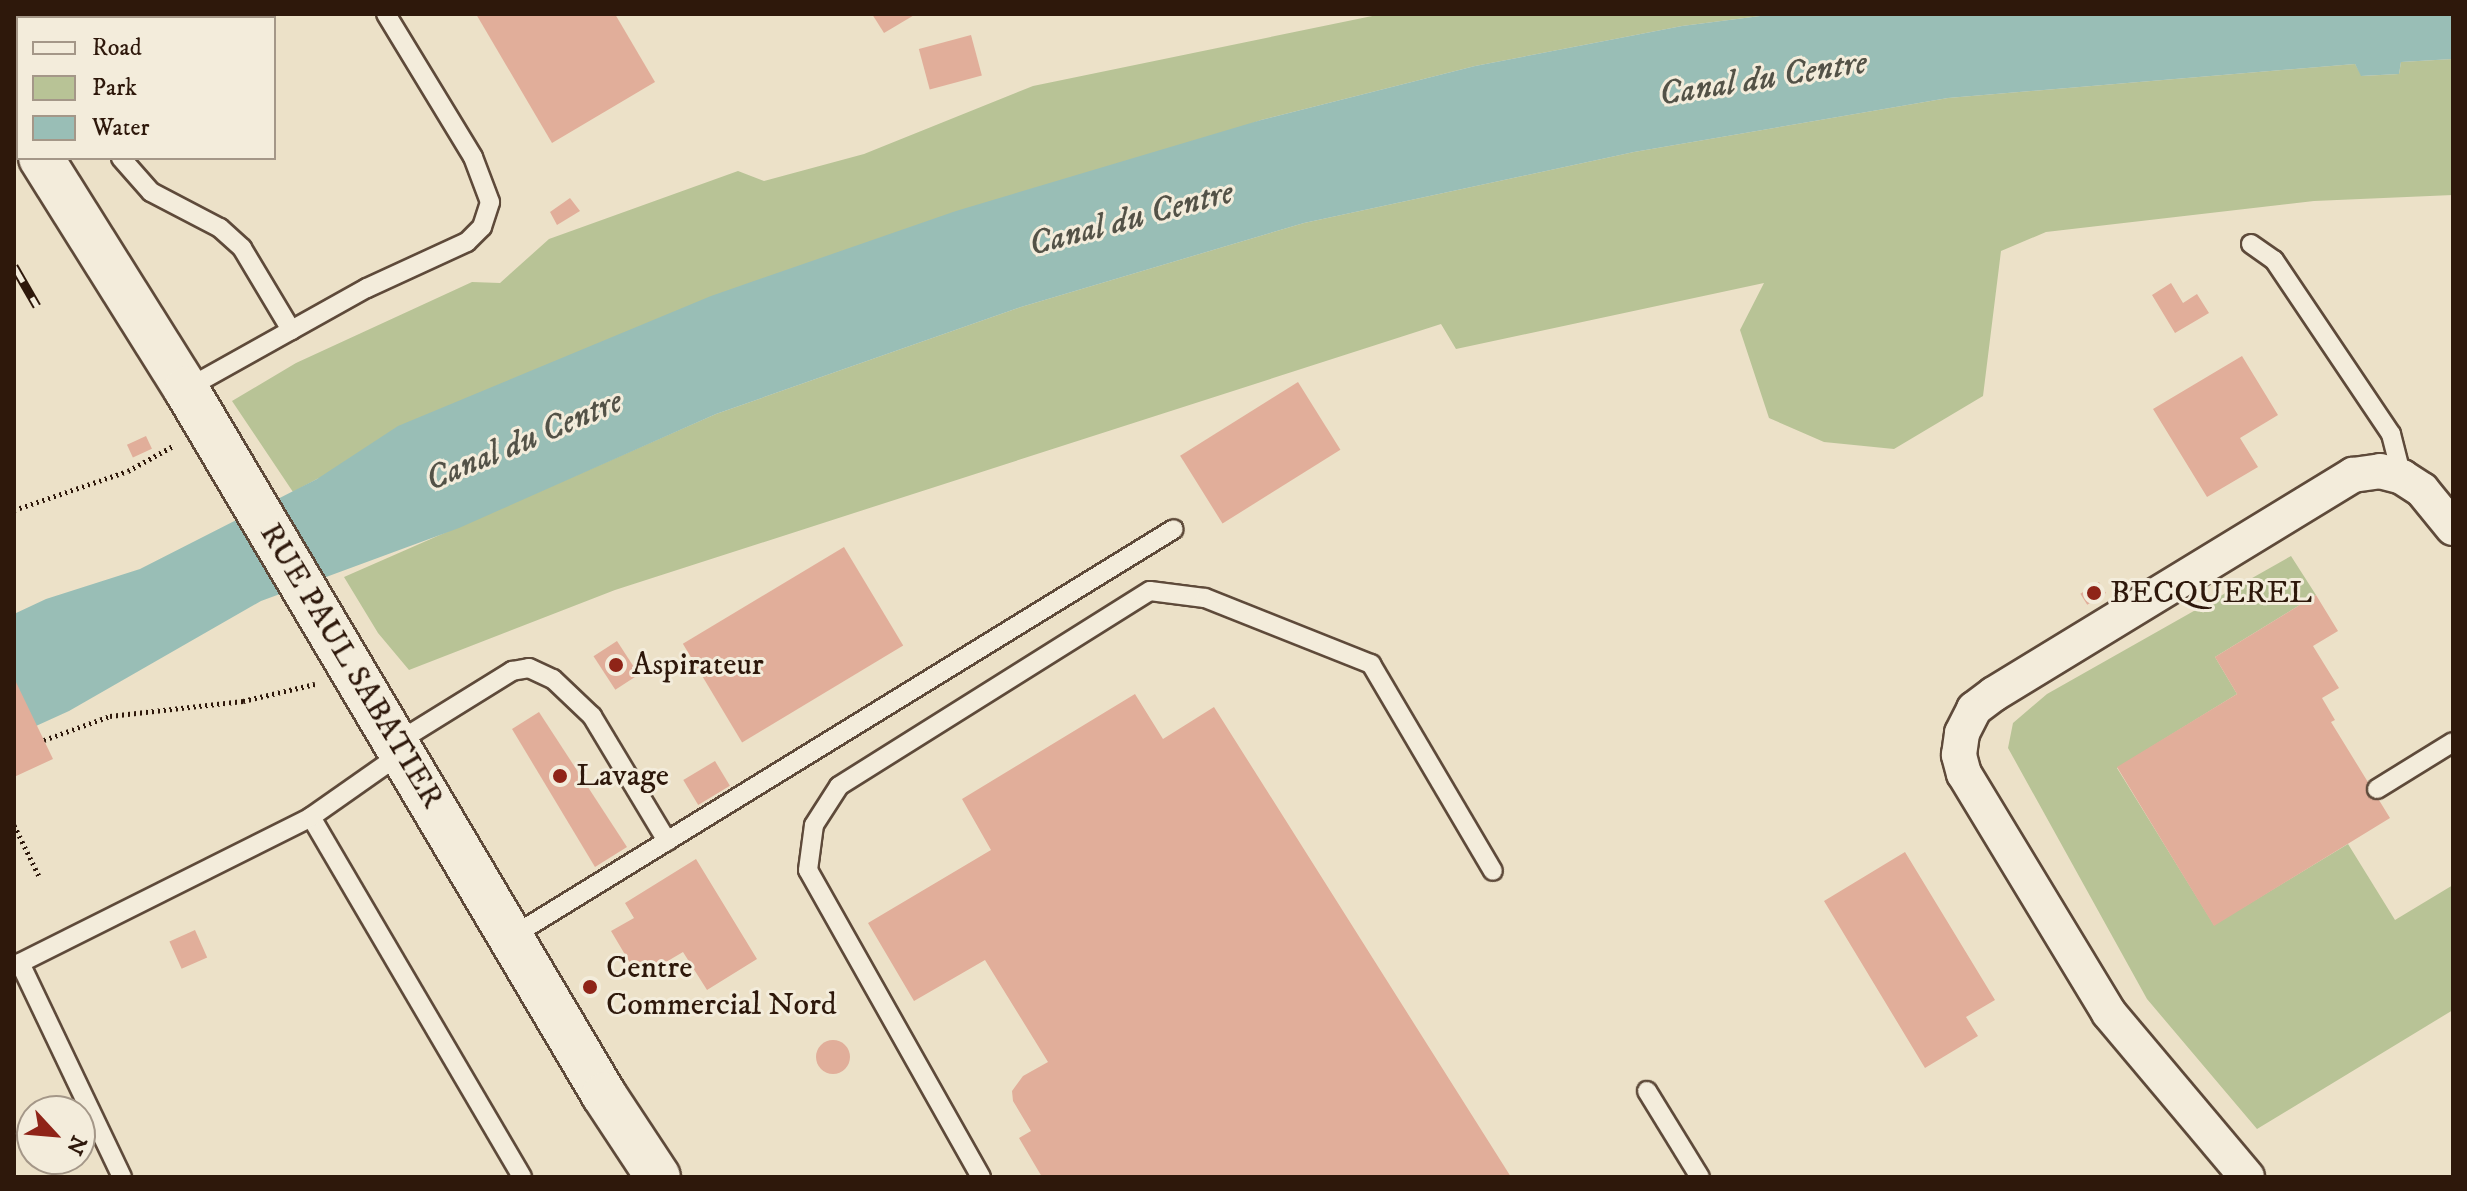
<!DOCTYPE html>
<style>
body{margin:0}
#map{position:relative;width:2467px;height:1191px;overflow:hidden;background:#ece1c8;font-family:"IM FELL DW Pica",serif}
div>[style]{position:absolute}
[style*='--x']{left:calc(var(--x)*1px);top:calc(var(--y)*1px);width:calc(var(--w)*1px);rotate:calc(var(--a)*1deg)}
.green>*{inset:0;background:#b8c396}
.water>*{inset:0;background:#99beb6}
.building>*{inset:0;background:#e1ae9a;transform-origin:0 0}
.round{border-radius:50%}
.path>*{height:5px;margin-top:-2.5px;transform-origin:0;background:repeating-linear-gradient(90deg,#2e180b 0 2px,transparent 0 6px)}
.roads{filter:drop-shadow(2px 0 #5e4a3a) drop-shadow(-2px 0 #5e4a3a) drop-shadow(0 2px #5e4a3a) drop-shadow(0 -2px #5e4a3a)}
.lane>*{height:18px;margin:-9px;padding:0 9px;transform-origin:9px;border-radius:9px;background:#f3ecdb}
.street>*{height:34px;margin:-17px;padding:0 17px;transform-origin:17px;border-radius:17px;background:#f3ecdb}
.secondary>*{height:44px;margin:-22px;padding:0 22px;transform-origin:22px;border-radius:22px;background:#f3ecdb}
.rail>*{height:9px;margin-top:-4.5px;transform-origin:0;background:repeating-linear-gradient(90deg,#f3ecdb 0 18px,#2e180b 0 36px);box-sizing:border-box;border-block:2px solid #2e180b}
.dots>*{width:22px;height:22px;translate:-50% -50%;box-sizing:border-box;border:4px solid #f3ecdb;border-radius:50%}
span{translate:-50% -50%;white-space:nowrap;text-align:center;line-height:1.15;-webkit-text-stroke:6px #f3ecdb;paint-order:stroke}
.poi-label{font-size:32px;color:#2e180b}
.left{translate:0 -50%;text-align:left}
.street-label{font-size:32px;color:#2e180b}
.water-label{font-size:34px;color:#535247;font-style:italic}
.frame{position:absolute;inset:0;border:16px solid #2e180b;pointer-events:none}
.legend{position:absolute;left:16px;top:16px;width:260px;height:144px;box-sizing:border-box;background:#f3ecdb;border:2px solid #a49788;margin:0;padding:10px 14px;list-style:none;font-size:24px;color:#2e180b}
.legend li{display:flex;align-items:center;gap:16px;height:40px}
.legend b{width:40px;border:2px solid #a49788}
.north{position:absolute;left:16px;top:1095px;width:80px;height:80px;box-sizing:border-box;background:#f3ecdb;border:2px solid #a49788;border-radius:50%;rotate:116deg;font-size:22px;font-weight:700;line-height:32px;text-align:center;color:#2e180b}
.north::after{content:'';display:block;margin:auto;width:28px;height:36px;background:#8f2418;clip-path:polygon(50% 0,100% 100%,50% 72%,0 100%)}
</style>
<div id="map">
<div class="green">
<div style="clip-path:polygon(1382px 14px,1776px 14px,1682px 26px,1475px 66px,1261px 120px,317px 479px,293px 492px,232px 401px,296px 363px,472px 282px,500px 283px,549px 239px,738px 171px,764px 181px,864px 154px,1033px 86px)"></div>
<div style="clip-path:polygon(2453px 59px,2453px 195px,2314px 201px,2046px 232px,2001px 251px,1983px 396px,1894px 449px,1824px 442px,1769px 418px,1740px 330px,1764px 283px,1456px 349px,1441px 324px,615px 590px,409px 670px,378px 633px,344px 577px,716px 414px,1021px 307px,1304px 223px,1634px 152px,1948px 98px,2355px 64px,2362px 76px,2399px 74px,2401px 62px)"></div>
<div style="clip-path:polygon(2291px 556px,2316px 595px,2215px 657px,2237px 694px,2117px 768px,2214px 925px,2348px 844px,2395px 920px,2453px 885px,2453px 1010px,2257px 1129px,2147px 999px,2008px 748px,2013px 723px,2047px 694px)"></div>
</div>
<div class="water">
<div style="clip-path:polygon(1776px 14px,2453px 14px,2453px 59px,2401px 62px,2399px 74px,2361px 76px,2355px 64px,1948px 98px,1634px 152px,1304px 223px,1021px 307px,716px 414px,459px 528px,261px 601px,69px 711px,14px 736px,14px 614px,46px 599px,140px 569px,317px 479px,398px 426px,711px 296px,956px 211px,1261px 120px,1475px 66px,1682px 26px)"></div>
</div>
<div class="building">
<div style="left:49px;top:14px;width:149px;height:5px"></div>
<div style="clip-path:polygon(476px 14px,615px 14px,655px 82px,552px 143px)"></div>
<div style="clip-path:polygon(872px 14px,916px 14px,884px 33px)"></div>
<div style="left:971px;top:35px;width:42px;height:54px;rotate:75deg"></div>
<div style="clip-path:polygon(570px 198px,580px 211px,557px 225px,550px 212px)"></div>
<div style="clip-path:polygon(2171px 283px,2183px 303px,2197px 294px,2209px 313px,2175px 333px,2152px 295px)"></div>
<div style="clip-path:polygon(2242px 356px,2278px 415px,2240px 438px,2258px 467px,2207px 497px,2153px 409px)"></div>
<div style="left:1298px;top:382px;width:80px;height:139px;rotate:58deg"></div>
<div style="left:146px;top:436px;width:14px;height:21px;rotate:65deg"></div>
<div style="left:844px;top:547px;width:115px;height:188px;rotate:59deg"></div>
<div style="left:2099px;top:582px;width:13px;height:22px;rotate:58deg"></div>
<div style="clip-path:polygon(2316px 595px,2338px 631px,2313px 646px,2339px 688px,2322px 698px,2335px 720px,2331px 722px,2390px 818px,2214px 926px,2117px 767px,2237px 694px,2215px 657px)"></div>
<div style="left:617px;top:641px;width:40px;height:28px;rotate:57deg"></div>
<div style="clip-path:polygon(14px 678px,53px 759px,14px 777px)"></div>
<div style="clip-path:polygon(1135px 694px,1163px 739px,1214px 707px,1511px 1177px,1042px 1177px,1019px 1138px,1031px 1131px,1013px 1101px,1012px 1091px,1023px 1076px,1048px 1062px,985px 960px,914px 1001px,868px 923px,991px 850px,962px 799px)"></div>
<div style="clip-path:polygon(539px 712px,627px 847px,595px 867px,512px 729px)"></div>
<div style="left:715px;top:761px;width:29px;height:37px;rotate:59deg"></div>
<div style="clip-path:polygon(1905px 852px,1995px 1000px,1966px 1017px,1978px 1036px,1925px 1068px,1824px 901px)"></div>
<div style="clip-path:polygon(696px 859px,757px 959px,707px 990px,683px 952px,639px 978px,611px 931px,634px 918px,625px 903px)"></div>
<div style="left:195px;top:930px;width:30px;height:28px;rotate:66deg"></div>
<div class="round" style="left:816px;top:1040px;width:34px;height:34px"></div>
</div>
<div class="path">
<div style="--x:14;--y:510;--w:120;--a:-18.9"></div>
<div style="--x:128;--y:471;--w:51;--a:-29.1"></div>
<div style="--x:44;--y:740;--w:70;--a:-20"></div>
<div style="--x:110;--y:716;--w:134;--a:-6.4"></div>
<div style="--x:243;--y:701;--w:74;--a:-13.3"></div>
<div style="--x:14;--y:825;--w:59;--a:63.9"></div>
</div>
<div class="roads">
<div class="lane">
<div style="--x:29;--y:14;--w:5;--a:53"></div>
<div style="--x:121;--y:158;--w:45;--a:48.6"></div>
<div style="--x:151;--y:192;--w:78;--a:27.6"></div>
<div style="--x:220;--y:228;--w:30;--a:42"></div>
<div style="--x:242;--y:248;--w:96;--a:59.1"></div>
<div style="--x:2251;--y:244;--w:28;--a:35"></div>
<div style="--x:2274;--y:260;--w:210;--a:56.1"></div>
<div style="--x:2391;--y:434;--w:44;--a:75.7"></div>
<div style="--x:186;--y:389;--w:207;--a:-29.2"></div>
<div style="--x:367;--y:288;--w:110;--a:-24.7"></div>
<div style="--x:467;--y:242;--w:21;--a:-45"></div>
<div style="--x:482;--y:227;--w:26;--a:-72"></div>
<div style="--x:490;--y:202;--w:48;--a:-110.7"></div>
<div style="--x:473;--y:157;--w:167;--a:-121.3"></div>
<div style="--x:396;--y:743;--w:137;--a:-31.8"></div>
<div style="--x:512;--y:671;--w:17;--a:-10"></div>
<div style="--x:529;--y:668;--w:26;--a:25"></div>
<div style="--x:553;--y:679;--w:54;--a:43.5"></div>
<div style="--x:592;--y:716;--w:146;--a:59"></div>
<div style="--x:2377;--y:789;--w:89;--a:-31.7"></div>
<div style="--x:311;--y:817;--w:417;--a:59.6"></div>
<div style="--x:511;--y:937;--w:778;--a:-31.61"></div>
<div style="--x:1647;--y:1091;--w:101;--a:58.4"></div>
<div style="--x:122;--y:1177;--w:237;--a:-115.5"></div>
<div style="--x:20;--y:963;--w:326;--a:-26.6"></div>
<div style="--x:311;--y:817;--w:111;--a:-35.1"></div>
<div style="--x:981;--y:1177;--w:352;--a:-119.4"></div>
<div style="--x:808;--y:870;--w:45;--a:-82.4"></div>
<div style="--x:814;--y:825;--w:46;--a:-57.3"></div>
<div style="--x:839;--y:786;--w:367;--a:-32.1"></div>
<div style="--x:1150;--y:591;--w:55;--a:7.3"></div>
<div style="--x:1205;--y:598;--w:179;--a:21.7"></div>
<div style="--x:1371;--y:664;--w:240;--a:59.5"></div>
</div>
<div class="street">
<div style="--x:2247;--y:1177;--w:214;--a:-130.1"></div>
<div style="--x:2109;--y:1013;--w:280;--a:-121.2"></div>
<div style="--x:1964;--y:774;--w:20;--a:-105"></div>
<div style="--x:1959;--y:755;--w:22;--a:-82"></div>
<div style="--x:1962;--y:733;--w:27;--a:-63"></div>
<div style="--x:1974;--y:709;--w:25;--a:-37"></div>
<div style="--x:1994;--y:694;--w:421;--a:-31.4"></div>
<div style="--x:2353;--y:475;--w:27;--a:-8"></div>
<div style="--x:2380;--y:471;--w:23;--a:15"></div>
<div style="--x:2402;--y:477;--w:24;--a:33"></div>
<div style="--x:2422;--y:490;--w:49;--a:50.8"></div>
</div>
<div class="secondary">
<div style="--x:14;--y:116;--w:7;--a:56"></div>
<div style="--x:41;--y:158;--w:273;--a:57.9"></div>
<div style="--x:186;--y:389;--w:820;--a:59.37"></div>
<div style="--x:604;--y:1095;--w:98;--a:56.6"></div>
</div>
</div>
<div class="rail">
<div style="--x:14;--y:266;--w:46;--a:60.1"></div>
</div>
<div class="dots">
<div style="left:2094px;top:593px;background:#8f2418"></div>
<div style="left:616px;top:665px;background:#8f2418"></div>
<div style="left:560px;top:776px;background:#8f2418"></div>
<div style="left:590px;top:987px;background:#8f2418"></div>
</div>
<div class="poi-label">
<span class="left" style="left:2110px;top:593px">BECQUEREL</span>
<span class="left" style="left:632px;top:665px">Aspirateur</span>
<span class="left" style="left:576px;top:776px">Lavage</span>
<span class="left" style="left:606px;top:987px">Centre<br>Commercial Nord</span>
</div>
<div class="street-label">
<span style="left:351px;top:666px;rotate:59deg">RUE PAUL SABATIER</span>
</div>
<div class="water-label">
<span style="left:1763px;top:79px;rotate:-9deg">Canal du Centre</span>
<span style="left:1131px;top:219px;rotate:-15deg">Canal du Centre</span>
<span style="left:524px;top:441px;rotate:-23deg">Canal du Centre</span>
</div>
<div class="frame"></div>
<ul class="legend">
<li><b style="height:10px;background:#f3ecdb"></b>Road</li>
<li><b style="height:22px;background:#b8c396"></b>Park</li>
<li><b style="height:22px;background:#99beb6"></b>Water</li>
</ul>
<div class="north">N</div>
</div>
